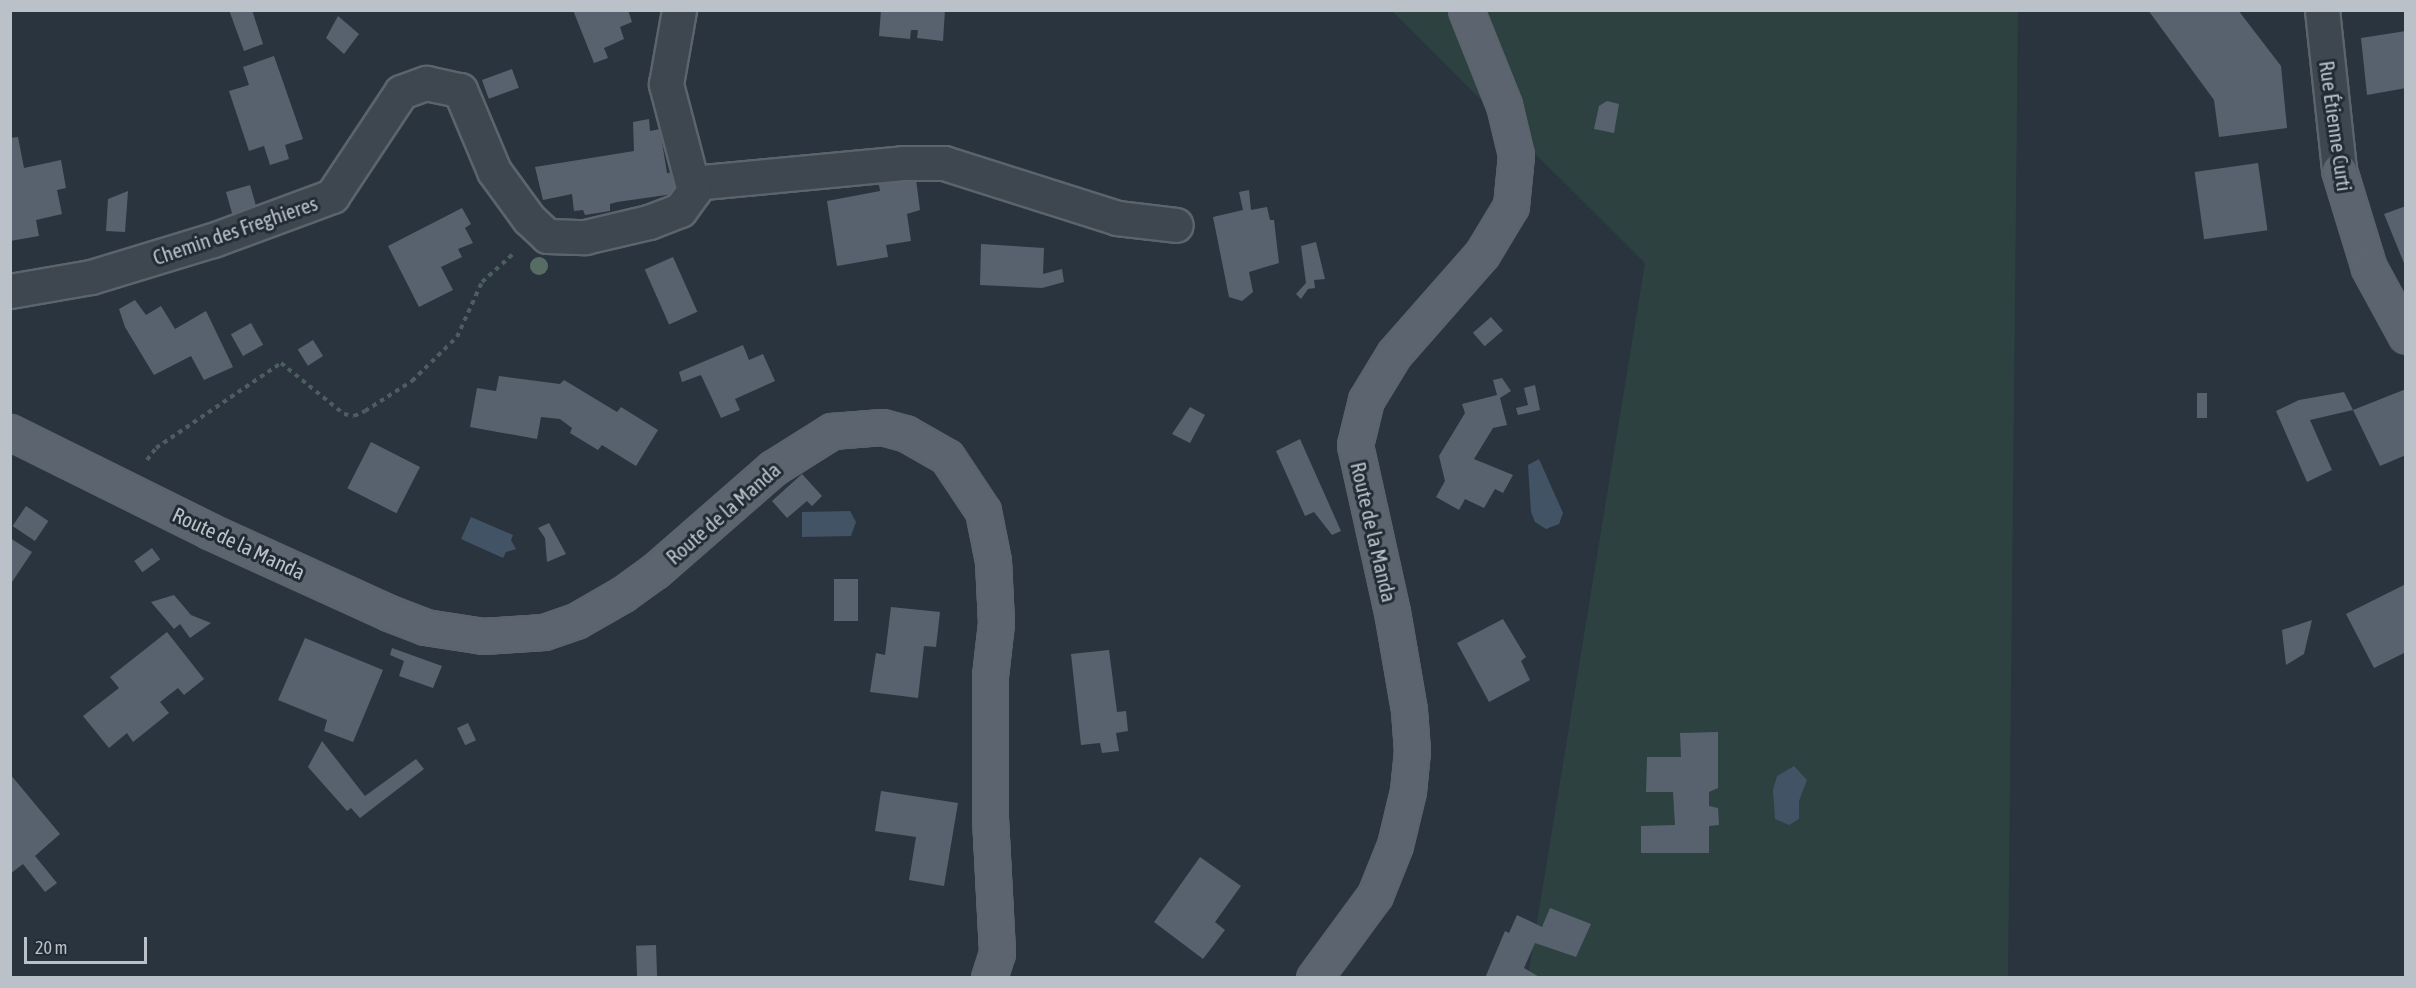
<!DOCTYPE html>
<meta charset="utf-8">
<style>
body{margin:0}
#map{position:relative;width:2416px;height:988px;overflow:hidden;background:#2a343f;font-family:"Asap Condensed",sans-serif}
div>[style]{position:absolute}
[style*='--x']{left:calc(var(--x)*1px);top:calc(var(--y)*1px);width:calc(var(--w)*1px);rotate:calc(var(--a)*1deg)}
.green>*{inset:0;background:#2d4141}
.water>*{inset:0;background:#425366}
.building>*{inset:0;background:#58626e;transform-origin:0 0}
.path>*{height:4px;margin-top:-2px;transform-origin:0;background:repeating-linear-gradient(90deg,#4c5e5f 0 4.5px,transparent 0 9px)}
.roads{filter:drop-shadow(2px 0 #5b646c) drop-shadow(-2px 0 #5b646c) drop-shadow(0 2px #5b646c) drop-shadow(0 -2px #5b646c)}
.minor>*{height:33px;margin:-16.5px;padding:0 16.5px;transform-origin:16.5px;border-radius:16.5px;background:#3e464f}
.major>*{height:33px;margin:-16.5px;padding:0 16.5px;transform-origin:16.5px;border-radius:16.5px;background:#5c656f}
.trees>*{width:18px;height:18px;margin:-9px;border-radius:50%;background:#576d63}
span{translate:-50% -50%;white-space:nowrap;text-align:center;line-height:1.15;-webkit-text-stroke:6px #222b34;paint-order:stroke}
.street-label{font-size:21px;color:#bac1c9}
.frame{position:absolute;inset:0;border:12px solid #bac1c9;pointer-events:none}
.scale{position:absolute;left:24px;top:937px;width:123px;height:27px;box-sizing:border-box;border:3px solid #bac1c9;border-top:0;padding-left:8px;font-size:18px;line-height:21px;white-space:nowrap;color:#bac1c9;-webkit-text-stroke:4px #222b34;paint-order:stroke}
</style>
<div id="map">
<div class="green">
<div style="clip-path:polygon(1392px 11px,2018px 11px,2008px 977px,1528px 977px,1645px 263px)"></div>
</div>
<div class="water">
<div style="clip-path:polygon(1539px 459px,1563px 513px,1559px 524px,1546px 529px,1535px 522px,1531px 512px,1528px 465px)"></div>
<div style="clip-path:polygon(850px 511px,856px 522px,851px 536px,802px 537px,802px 512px)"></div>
<div style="clip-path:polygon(471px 517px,513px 535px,511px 540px,516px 549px,506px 552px,503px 558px,461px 539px)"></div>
<div style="clip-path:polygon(1794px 766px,1807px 780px,1799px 801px,1799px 819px,1789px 825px,1775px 819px,1773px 790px,1777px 776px)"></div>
</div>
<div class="building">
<div style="clip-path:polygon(229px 10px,252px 10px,263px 44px,244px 51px)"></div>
<div style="clip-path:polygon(573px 10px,628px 10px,632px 22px,620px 27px,624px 39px,604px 48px,608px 58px,594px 63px)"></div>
<div style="clip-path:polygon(881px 10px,945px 10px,943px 41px,917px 38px,918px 30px,911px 30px,910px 39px,879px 36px)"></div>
<div style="clip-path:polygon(2148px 10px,2238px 10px,2281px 66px,2287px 128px,2219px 137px,2214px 100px)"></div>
<div style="clip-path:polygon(338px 16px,359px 34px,344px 54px,326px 38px)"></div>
<div style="clip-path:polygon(2406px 31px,2406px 88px,2367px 95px,2361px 38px)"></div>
<div style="clip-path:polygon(274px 56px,303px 139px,285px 145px,289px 159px,270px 165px,264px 146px,249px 151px,229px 91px,249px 85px,243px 67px)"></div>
<div style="left:512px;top:69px;width:20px;height:32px;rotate:70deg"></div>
<div style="clip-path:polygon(1607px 101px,1619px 104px,1614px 133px,1594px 129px,1599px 106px)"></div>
<div style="clip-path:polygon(649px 119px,650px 131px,660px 129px,667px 173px,677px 172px,680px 193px,617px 202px,610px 204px,610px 211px,585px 215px,583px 210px,574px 211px,572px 194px,543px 200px,535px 167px,634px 151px,633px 122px)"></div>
<div style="clip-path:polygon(18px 137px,24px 168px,61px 160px,66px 188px,57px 190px,62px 214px,36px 220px,39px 236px,10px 241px,10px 138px)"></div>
<div style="left:2258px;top:163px;width:68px;height:64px;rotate:82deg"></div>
<div style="clip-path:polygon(915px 172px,920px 210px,907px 214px,911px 241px,886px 245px,888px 257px,837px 266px,827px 201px,880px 191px,878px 179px)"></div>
<div style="left:250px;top:185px;width:25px;height:25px;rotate:74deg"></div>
<div style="clip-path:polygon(1249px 190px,1251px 210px,1267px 207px,1270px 220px,1274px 220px,1279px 263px,1249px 272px,1253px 292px,1242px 301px,1229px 297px,1213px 217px,1243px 210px,1239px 192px)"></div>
<div style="clip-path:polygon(128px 191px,125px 232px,106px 231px,108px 199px)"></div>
<div style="clip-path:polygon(2406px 206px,2406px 268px,2384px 214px)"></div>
<div style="clip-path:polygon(462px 208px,471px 224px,465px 228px,473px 243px,458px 249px,462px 257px,441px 267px,453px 290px,419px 307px,388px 246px)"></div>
<div style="clip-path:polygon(1316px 242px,1325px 279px,1314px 280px,1315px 288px,1308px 289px,1301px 299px,1296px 294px,1306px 283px,1301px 246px)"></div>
<div style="clip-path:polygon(981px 244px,1044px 248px,1043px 274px,1062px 269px,1064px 282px,1042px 288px,980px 285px)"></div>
<div style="left:673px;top:257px;width:60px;height:31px;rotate:66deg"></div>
<div style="clip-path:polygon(135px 300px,146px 315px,161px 306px,175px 329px,206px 311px,233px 367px,204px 380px,191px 356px,154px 375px,125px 327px,119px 309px)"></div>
<div style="left:1491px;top:317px;width:18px;height:24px;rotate:49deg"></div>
<div style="left:251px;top:323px;width:25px;height:23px;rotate:61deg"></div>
<div style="left:313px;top:340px;width:19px;height:18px;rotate:58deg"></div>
<div style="clip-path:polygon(743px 345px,749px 360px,763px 354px,775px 381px,735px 399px,740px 410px,721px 418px,701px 375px,682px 382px,679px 372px)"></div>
<div style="clip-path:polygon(499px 376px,560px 384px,564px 380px,617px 412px,621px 407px,658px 430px,636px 466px,602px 445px,598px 450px,570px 433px,572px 428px,560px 419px,541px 417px,537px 439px,470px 427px,477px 388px,496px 391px)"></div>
<div style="clip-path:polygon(1502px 378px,1511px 391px,1500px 398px,1507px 425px,1493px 428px,1474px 459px,1513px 475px,1503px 493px,1495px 489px,1484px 508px,1465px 499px,1459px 510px,1436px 497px,1445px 481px,1439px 456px,1465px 413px,1462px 404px,1497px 395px,1493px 380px)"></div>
<div style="clip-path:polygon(1535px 385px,1540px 410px,1518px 415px,1516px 408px,1528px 405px,1524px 388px)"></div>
<div style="clip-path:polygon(2406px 389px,2406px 455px,2380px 466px,2353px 410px,2310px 420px,2332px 470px,2307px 482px,2276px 411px,2299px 400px,2344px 392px,2353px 410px)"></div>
<div style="left:2197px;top:393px;width:10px;height:25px"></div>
<div style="clip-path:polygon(1190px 407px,1205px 415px,1190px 443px,1172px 434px)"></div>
<div style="clip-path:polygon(1300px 439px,1341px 531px,1332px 535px,1314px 512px,1305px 516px,1276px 451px)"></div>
<div style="left:371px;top:442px;width:55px;height:52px;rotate:27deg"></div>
<div style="clip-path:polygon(802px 474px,822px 496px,812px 506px,807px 501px,787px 518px,772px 501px)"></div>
<div style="left:26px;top:506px;width:27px;height:24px;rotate:34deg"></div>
<div style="clip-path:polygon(549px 523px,566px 554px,547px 562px,545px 538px,538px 528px)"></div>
<div style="clip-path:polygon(10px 538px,32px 552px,10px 585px)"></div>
<div style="left:152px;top:548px;width:14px;height:22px;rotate:54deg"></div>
<div style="left:834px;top:579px;width:24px;height:42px"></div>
<div style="clip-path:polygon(2406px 584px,2406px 652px,2374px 668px,2346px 614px)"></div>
<div style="clip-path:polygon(174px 595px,191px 615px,211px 623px,190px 638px,180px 624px,174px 629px,151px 602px)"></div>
<div style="clip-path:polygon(891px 607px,940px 612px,936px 647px,924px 646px,918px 698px,870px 692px,876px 653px,885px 655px)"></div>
<div style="clip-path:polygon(1503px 619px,1526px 657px,1521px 661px,1530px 680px,1489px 702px,1457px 643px)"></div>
<div style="clip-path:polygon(2312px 620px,2304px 654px,2286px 665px,2282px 630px)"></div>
<div style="clip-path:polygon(167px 632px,204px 679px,184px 695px,178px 688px,160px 702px,169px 713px,133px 742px,127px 733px,109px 748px,83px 716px,119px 688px,110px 677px)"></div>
<div style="clip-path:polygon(305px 638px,383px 670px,353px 742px,324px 731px,327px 720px,278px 700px)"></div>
<div style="clip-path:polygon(392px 648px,442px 666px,433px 688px,399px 676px,404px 661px,390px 655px)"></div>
<div style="clip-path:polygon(1109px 650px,1117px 712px,1126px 711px,1128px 731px,1116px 733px,1119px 751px,1102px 753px,1100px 743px,1081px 745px,1071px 654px)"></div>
<div style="left:468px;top:723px;width:19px;height:12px;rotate:65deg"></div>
<div style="clip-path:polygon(1718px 732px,1718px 788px,1709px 792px,1709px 806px,1718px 808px,1719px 825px,1709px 826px,1709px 853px,1641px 853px,1641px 826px,1675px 825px,1673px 792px,1646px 792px,1647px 757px,1681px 757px,1680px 733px)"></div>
<div style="clip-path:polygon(322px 741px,365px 796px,416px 759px,424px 769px,360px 818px,351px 808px,347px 811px,308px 767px)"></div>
<div style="clip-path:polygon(10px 774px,60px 834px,35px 856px,57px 883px,45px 892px,23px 864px,10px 874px)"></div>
<div style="clip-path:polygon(881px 791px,958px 803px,944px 886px,909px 880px,916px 837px,875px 831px)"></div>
<div style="clip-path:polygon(1200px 857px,1241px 886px,1215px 922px,1225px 930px,1203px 959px,1154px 922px)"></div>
<div style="clip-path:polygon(1550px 908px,1591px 924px,1576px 957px,1535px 943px,1524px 968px,1541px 978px,1485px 978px,1505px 931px,1509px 933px,1517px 915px,1542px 927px)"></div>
<div style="left:656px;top:945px;width:33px;height:20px;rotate:88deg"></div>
</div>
<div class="path">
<div style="--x:147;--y:460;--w:15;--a:-53"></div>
<div style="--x:156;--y:448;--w:151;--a:-34.2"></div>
<div style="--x:281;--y:363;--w:81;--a:39"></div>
<div style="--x:344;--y:414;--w:10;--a:11"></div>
<div style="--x:354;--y:416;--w:12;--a:-24"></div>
<div style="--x:365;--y:411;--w:56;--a:-32.6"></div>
<div style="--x:412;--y:381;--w:63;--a:-44.4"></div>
<div style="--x:457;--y:337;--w:60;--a:-65.6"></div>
<div style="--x:482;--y:282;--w:42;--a:-42.1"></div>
</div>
<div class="roads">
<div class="minor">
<div style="--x:2322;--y:10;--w:161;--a:83.9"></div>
<div style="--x:693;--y:183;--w:211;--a:-5.4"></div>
<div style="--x:903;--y:163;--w:41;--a:0"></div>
<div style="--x:944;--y:163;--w:182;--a:17.6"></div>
<div style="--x:1117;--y:218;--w:59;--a:6.8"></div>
<div style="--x:10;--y:291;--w:82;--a:-9.8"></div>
<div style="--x:91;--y:277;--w:127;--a:-16.9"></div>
<div style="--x:213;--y:240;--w:127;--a:-20.3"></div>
<div style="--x:332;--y:196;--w:125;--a:-56.4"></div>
<div style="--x:401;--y:92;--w:27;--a:-20"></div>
<div style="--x:426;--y:83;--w:35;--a:12"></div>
<div style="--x:460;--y:90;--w:88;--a:67.2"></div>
<div style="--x:494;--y:171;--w:59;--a:53.9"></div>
<div style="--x:529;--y:219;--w:25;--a:43"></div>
<div style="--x:547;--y:236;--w:38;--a:2"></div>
<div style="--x:585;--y:237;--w:66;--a:-13.2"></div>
<div style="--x:649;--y:222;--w:33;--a:-21"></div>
<div style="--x:680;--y:210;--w:24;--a:-54"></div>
<div style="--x:694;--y:191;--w:111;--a:-104.7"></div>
<div style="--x:666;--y:84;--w:75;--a:-80"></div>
</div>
<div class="major">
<div style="--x:2339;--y:170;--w:102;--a:73"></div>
<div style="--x:2369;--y:268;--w:77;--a:61.4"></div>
<div style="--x:10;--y:432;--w:222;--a:26.4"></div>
<div style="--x:209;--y:531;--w:198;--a:24.5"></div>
<div style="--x:389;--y:613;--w:39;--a:21"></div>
<div style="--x:425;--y:627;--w:59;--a:8.8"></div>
<div style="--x:483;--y:636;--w:61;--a:-3.8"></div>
<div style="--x:544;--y:632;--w:34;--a:-19"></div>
<div style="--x:576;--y:621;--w:54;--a:-29.9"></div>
<div style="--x:623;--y:594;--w:39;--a:-36"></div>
<div style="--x:655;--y:571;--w:157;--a:-41.1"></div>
<div style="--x:773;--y:468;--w:70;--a:-32.1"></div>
<div style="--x:832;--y:431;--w:50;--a:-4.6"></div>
<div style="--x:882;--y:427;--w:24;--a:15"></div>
<div style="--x:905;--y:433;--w:48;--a:29.7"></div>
<div style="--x:947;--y:457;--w:65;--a:56.3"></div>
<div style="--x:983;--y:511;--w:51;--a:78.7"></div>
<div style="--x:993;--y:561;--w:62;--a:87.2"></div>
<div style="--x:996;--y:623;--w:53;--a:96.5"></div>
<div style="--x:990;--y:676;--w:142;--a:90"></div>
<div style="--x:990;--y:818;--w:135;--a:87"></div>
<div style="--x:997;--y:953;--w:26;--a:108"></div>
<div style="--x:1314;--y:978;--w:103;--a:-53.7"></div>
<div style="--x:1375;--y:895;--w:54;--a:-68.2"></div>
<div style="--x:1395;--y:845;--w:56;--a:-76.5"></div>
<div style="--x:1408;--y:791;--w:40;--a:-84.3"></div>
<div style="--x:1412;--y:751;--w:41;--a:-94.2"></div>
<div style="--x:1409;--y:710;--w:99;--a:-99.8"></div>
<div style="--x:1392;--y:612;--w:171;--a:-102.5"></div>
<div style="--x:1355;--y:445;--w:46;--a:-76.3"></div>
<div style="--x:1366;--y:400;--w:54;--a:-58.7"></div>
<div style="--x:1394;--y:354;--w:133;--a:-48.7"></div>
<div style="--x:1482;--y:254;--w:56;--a:-58.9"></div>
<div style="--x:1511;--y:206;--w:51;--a:-84.4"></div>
<div style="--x:1516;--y:155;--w:51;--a:-103.5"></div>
<div style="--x:1504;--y:105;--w:102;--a:-111.8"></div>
</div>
</div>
<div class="trees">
<div style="left:539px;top:266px"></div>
</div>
<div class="street-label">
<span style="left:2336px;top:126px;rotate:82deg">Rue Étienne Curti</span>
<span style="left:235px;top:230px;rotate:-19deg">Chemin des Freghieres</span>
<span style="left:723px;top:513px;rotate:-41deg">Route de la Manda</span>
<span style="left:1374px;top:532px;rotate:77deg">Route de la Manda</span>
<span style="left:239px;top:543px;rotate:25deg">Route de la Manda</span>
</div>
<div class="frame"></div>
<div class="scale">20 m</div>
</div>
